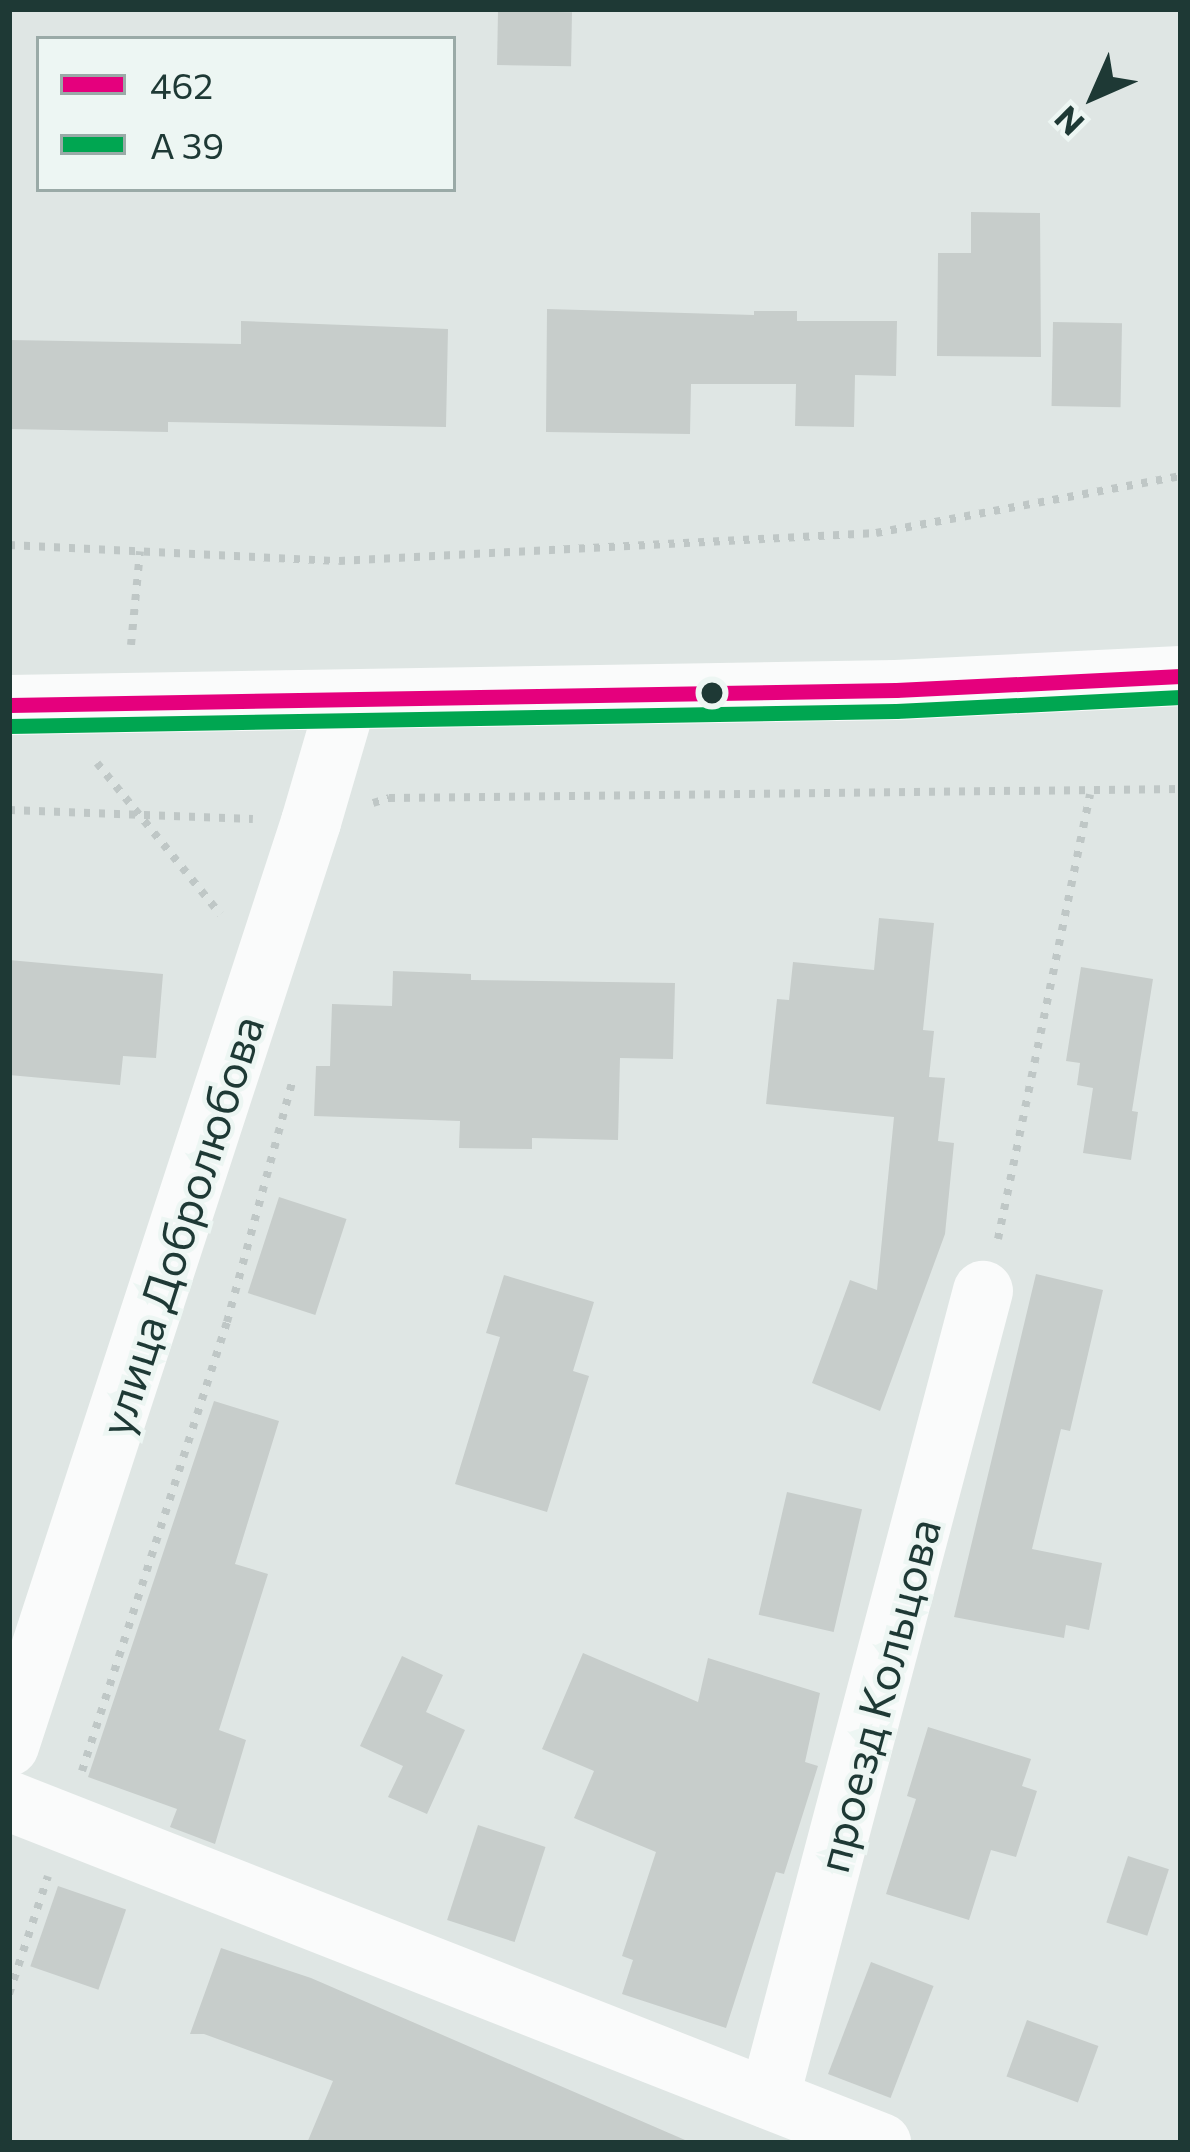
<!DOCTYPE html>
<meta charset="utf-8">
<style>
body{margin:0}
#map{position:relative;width:1190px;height:2152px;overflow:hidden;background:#dfe6e4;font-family:Commissioner,sans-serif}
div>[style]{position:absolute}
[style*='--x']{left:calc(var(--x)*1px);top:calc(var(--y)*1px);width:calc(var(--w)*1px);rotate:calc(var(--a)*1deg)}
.building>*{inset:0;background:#c7cdcb;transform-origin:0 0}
.path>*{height:8px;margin-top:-4px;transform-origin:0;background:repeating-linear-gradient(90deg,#bfc7c6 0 6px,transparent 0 15px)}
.minor>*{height:60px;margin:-30px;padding:0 30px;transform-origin:30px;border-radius:30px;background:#fafbfb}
.bus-1>*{height:15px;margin:-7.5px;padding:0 7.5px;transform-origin:7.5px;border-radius:7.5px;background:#e5007d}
.bus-2>*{height:15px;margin:-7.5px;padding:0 7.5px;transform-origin:7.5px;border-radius:7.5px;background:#00a651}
.dots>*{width:33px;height:33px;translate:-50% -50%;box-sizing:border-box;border:6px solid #edf6f3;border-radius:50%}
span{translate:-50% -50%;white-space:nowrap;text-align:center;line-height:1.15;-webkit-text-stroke:9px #edf6f3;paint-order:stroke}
.street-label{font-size:45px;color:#1e3935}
.frame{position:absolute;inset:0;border:12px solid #1e3935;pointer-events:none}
.legend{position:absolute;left:36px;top:36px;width:420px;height:156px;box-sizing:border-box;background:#edf6f3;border:3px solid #9aaaa7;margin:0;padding:15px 21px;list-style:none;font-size:36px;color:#1e3935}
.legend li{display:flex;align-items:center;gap:24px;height:60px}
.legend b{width:60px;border:3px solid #9aaaa7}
.north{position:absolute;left:1034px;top:36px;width:120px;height:120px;-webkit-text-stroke:9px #edf6f3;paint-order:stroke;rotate:225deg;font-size:33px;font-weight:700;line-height:48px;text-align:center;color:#1e3935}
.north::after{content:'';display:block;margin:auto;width:42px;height:54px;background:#1e3935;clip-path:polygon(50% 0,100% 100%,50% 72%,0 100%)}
</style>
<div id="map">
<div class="building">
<div style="left:498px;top:11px;width:74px;height:54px;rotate:1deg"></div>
<div style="clip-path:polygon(971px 212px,1040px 213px,1041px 357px,937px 356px,938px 253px,971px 253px)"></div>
<div style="clip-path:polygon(547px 309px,754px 315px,754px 311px,797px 311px,797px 321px,897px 321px,896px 376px,855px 375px,854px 427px,795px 426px,796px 384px,691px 384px,690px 434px,546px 432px)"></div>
<div style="clip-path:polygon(241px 321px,448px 329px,446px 427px,168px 422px,168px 432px,9px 429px,9px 340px,241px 344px)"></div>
<div style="left:1053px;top:322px;width:69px;height:84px;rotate:1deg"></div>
<div style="clip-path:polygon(879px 918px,934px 923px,923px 1030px,934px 1031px,929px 1077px,945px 1078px,938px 1141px,954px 1143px,945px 1234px,880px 1411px,812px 1383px,850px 1280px,877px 1290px,894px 1117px,766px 1104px,777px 999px,789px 1000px,793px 962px,874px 970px)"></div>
<div style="clip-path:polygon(9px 960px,163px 974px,156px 1058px,123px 1056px,120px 1085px,9px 1075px)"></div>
<div style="clip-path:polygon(1081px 967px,1153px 979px,1132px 1111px,1138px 1112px,1131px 1160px,1083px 1153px,1093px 1088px,1077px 1085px,1080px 1063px,1066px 1061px)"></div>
<div style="clip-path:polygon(393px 971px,471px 974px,471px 980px,675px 983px,673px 1059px,620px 1058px,618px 1140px,532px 1138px,532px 1149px,459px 1148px,460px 1121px,314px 1116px,316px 1066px,330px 1066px,332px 1004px,392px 1006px)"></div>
<div style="left:279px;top:1197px;width:71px;height:101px;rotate:18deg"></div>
<div style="clip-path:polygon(1036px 1274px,1103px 1290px,1070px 1431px,1061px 1429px,1032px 1549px,1102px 1563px,1089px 1630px,1066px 1625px,1064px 1638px,954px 1617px)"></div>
<div style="clip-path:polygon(504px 1275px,594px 1302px,573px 1371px,589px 1376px,547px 1512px,455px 1484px,500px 1337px,486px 1333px)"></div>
<div style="clip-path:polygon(214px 1401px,279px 1421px,235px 1564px,268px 1574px,219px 1730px,246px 1740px,215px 1844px,170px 1827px,177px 1809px,88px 1777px)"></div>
<div style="left:787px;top:1492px;width:77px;height:126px;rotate:13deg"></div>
<div style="clip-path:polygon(583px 1653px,698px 1702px,708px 1658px,820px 1693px,805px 1762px,818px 1766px,784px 1874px,776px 1872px,726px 2028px,622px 1994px,633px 1960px,622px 1956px,656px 1852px,574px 1818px,594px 1771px,542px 1749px)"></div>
<div style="clip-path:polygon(402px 1656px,443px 1675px,426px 1712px,465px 1730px,427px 1814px,388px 1797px,403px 1766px,360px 1746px)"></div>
<div style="clip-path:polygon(928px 1727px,1031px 1759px,1022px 1786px,1037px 1791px,1016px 1857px,991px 1850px,969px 1920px,886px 1894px,916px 1799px,907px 1796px)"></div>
<div style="left:478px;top:1825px;width:71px;height:100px;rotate:18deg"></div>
<div style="left:1128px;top:1856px;width:43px;height:70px;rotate:18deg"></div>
<div style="left:58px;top:1886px;width:72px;height:85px;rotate:19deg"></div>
<div style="clip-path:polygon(221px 1948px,311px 1978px,692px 2143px,307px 2143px,333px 2081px,204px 2034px,190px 2034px)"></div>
<div style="left:871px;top:1962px;width:67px;height:120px;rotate:21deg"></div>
<div style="left:1027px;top:2020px;width:76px;height:60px;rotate:20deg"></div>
</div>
<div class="path">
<div style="--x:9;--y:545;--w:330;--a:2.8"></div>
<div style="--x:339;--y:561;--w:538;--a:-2.98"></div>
<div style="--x:876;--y:533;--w:310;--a:-10.6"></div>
<div style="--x:131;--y:645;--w:94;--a:-84.5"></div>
<div style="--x:97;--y:763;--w:195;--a:50.8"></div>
<div style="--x:373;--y:803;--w:17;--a:-17"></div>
<div style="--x:389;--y:798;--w:792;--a:-0.65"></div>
<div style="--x:9;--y:810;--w:244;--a:2.1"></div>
<div style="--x:998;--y:1239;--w:454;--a:-78.3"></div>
<div style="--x:82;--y:1771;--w:472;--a:-72.1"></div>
<div style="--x:227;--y:1322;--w:252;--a:-74.8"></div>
<div style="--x:9;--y:1994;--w:124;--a:-71.7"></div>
</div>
<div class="minor">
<div style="--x:9;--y:705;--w:887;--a:-0.97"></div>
<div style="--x:896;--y:690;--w:285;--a:-2.8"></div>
<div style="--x:9;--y:1746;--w:972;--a:-71.9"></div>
<div style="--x:311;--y:822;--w:125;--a:-73.7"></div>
<div style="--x:9;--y:1801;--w:937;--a:21.42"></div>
<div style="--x:769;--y:2099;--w:836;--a:-75.17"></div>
</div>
<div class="bus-1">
<div style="--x:9;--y:705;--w:887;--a:-0.97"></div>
<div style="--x:896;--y:690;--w:285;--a:-2.8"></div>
</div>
<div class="bus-2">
<div style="--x:9;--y:726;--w:887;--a:-0.97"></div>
<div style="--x:896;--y:711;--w:285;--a:-2.8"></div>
</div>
<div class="dots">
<div style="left:712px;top:693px;background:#1e3935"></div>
</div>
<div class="street-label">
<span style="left:180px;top:1225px;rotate:-72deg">улица Добролюбова</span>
<span style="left:877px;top:1695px;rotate:-75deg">проезд Кольцова</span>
</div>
<div class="frame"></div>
<ul class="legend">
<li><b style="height:15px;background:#e5007d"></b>462</li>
<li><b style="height:15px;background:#00a651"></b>А 39</li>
</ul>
<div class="north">N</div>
</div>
